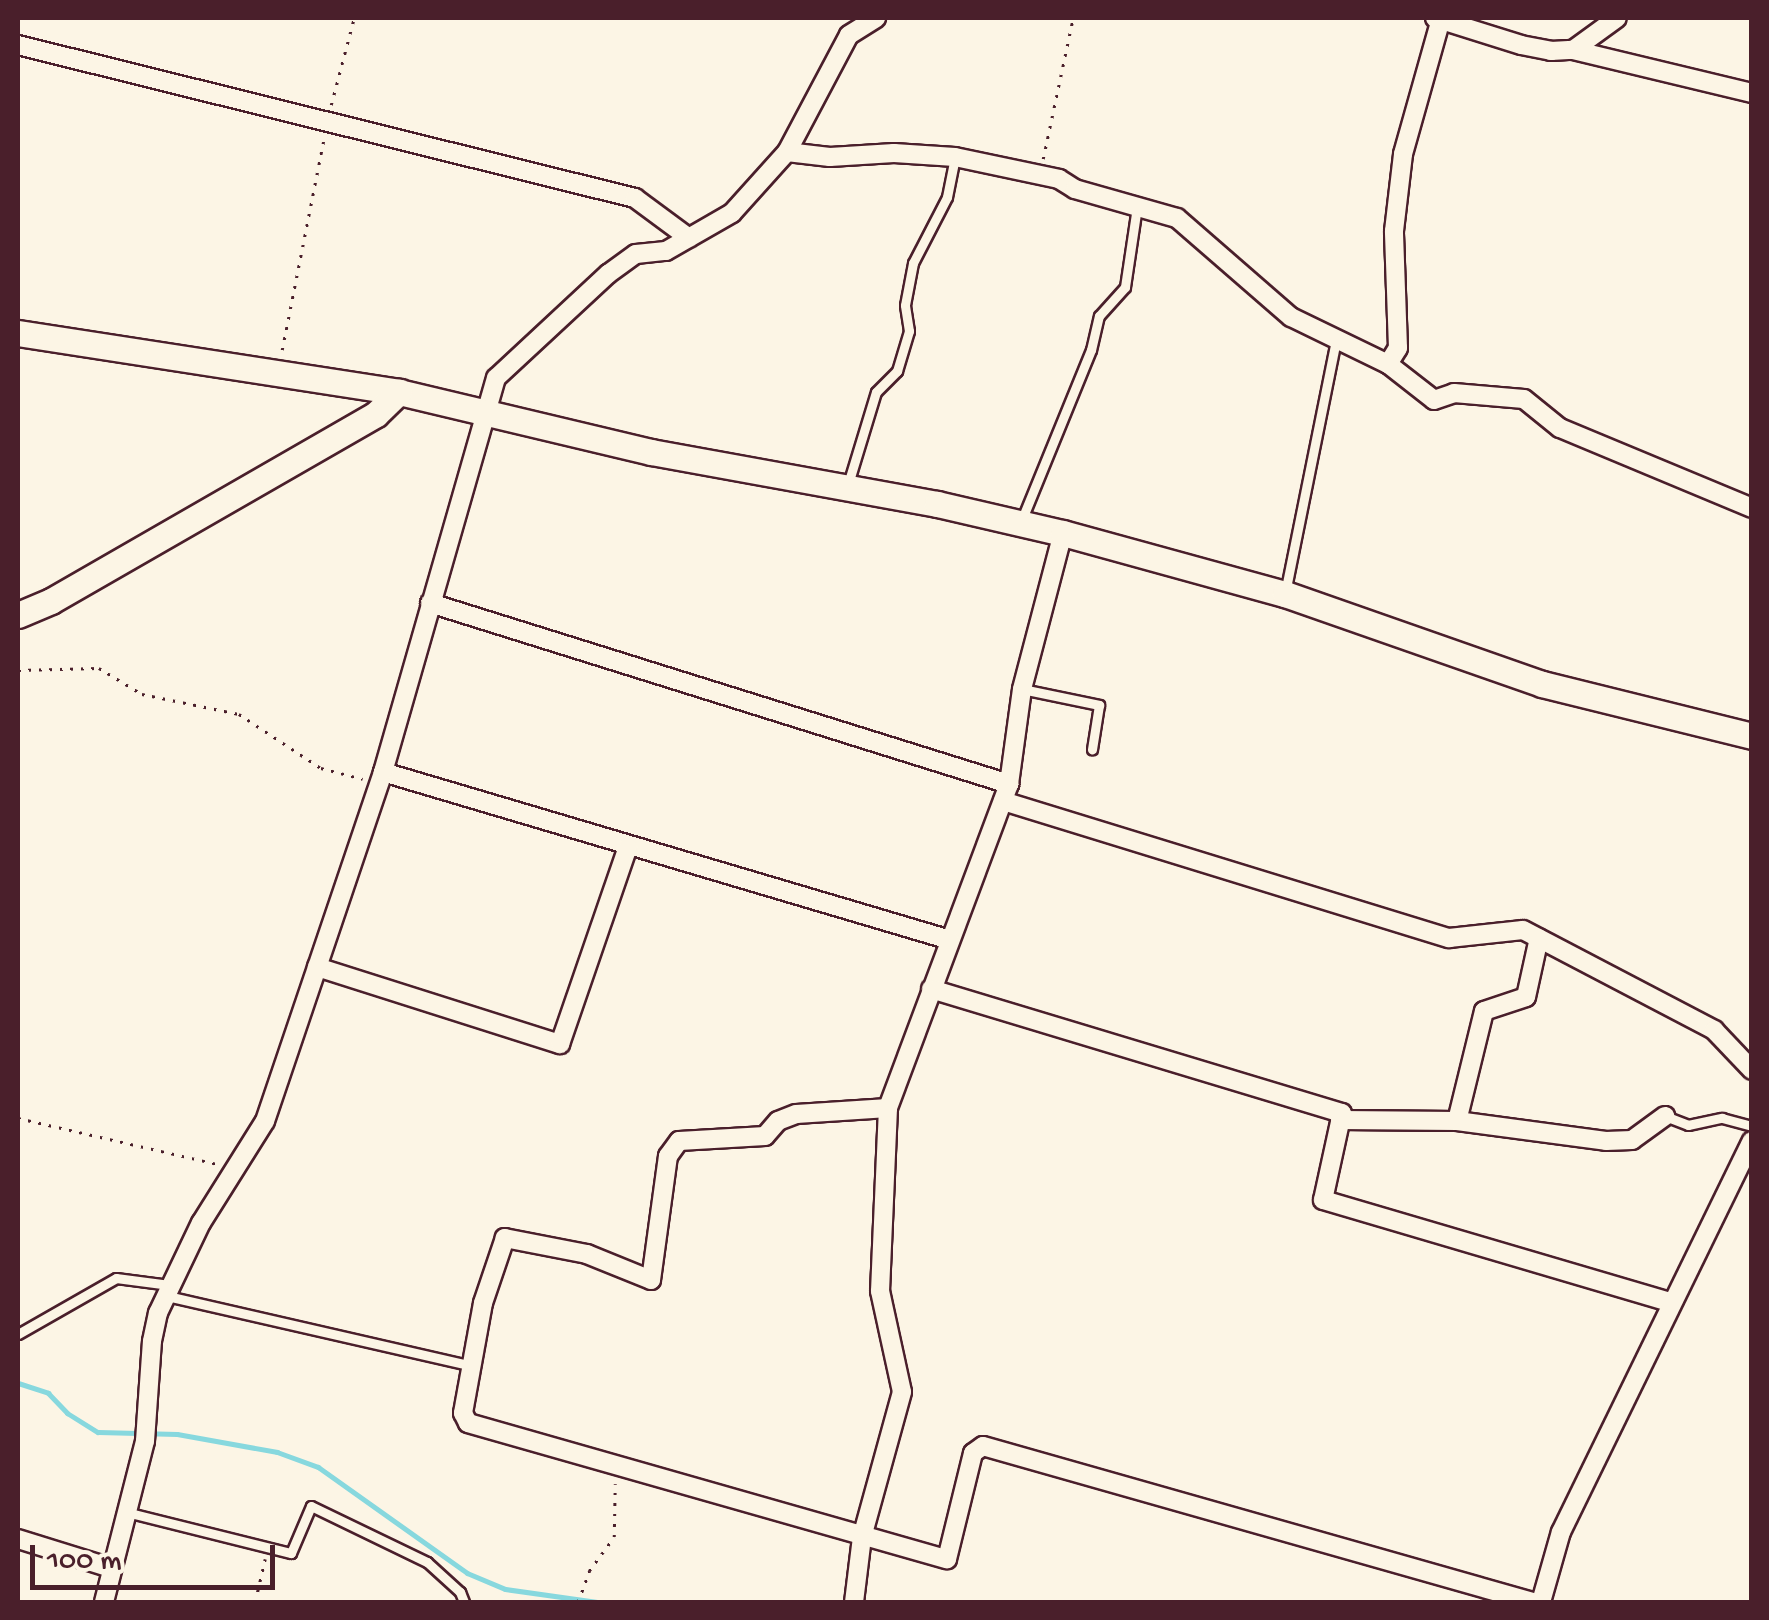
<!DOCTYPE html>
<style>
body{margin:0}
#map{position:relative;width:1769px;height:1620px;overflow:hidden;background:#fcf5e5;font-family:"Gochi Hand",sans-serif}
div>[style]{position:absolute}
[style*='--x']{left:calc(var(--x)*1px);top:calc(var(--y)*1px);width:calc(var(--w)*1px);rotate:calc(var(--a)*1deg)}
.stream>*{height:5px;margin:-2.5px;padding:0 2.5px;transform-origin:2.5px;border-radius:2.5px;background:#87d8de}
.path>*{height:2.5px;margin-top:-1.25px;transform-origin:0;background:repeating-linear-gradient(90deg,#4a1f2b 0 2.5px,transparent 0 10.5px)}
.roads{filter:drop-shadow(2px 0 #4a1f2b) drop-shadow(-2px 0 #4a1f2b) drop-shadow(0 2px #4a1f2b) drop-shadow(0 -2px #4a1f2b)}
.lane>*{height:9px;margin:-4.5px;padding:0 4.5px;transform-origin:4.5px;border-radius:4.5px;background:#fcf5e5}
.street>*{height:18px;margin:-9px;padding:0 9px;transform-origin:9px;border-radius:9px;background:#fcf5e5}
.secondary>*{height:25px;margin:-12.5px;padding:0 12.5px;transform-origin:12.5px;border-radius:12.5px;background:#fcf5e5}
span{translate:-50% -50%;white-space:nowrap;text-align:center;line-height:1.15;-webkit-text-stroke:8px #fcf5e5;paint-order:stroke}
.frame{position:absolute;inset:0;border:20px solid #4a1f2b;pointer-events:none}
.scale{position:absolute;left:30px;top:1545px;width:245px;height:45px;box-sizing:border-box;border:5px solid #4a1f2b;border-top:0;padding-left:12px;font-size:30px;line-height:35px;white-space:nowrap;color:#4a1f2b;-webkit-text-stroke:8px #fcf5e5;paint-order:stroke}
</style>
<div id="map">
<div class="stream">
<div style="--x:18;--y:1383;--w:32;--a:18"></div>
<div style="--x:48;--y:1393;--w:28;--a:46"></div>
<div style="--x:67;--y:1413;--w:36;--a:32"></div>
<div style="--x:98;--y:1432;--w:79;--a:1.5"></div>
<div style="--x:177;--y:1434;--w:102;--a:10.2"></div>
<div style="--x:277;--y:1452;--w:44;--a:20.1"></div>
<div style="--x:318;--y:1467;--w:183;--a:35.4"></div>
<div style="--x:467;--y:1573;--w:41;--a:22.8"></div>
<div style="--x:505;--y:1589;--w:93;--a:8"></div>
</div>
<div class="path">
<div style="--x:331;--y:105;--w:90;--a:-75.2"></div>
<div style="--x:1043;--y:159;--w:144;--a:-78"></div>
<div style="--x:282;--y:350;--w:217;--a:-78.8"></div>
<div style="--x:18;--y:670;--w:81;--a:-1.4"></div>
<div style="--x:99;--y:668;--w:50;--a:31.2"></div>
<div style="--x:142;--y:694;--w:99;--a:11.7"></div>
<div style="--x:239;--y:714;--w:98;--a:33.4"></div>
<div style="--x:321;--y:768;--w:43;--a:14.7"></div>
<div style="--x:18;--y:1118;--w:204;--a:13"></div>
<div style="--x:255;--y:1602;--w:44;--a:-76.9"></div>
<div style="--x:578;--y:1602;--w:33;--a:-70"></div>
<div style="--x:589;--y:1571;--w:42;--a:-53.7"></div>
<div style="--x:614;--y:1537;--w:53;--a:-88.9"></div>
</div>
<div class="roads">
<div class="lane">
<div style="--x:848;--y:484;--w:96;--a:-73.1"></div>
<div style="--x:876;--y:392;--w:30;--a:-45"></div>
<div style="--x:897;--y:371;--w:42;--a:-73.3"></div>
<div style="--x:909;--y:331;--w:26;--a:-99"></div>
<div style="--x:905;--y:305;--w:43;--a:-79.2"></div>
<div style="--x:913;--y:263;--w:74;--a:-62.7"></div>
<div style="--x:947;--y:197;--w:41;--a:-78.7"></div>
<div style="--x:1022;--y:519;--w:183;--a:-67.8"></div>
<div style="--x:1091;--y:350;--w:35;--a:-77"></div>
<div style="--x:1099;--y:316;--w:39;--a:-48"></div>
<div style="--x:1125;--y:287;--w:81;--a:-81.5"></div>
<div style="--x:1285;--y:593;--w:257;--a:-78.6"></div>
<div style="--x:1022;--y:689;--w:79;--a:11.7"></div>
<div style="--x:1099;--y:705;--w:45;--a:99"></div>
<div style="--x:1665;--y:1116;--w:25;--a:21"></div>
<div style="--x:1688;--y:1125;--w:35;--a:-12"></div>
<div style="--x:1722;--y:1118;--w:31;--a:15"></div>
<div style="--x:167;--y:1296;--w:313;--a:12.9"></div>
<div style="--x:18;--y:1334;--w:113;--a:-29.7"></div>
<div style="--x:116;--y:1278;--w:54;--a:7.4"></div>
<div style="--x:126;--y:1512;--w:170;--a:14"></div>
<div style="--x:291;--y:1553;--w:51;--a:-66.9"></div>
<div style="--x:311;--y:1506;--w:129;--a:25.8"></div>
<div style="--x:427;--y:1562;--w:45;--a:42.3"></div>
<div style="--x:460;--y:1592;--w:11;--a:68"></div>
</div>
<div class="street">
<div style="--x:1435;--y:18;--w:90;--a:17.4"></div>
<div style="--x:1521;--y:45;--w:31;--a:11"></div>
<div style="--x:1551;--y:51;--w:22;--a:-3"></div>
<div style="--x:1573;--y:50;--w:184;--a:13.5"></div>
<div style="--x:18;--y:45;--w:636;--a:13.93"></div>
<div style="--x:635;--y:198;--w:67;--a:36.5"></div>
<div style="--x:1573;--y:50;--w:54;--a:-36"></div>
<div style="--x:787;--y:152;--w:43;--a:6.6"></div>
<div style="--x:830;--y:157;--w:64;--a:-3.6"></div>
<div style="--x:894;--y:153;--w:61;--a:3.8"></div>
<div style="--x:955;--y:157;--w:106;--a:11.9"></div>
<div style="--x:1059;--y:179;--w:19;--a:32"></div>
<div style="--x:1075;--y:189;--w:106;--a:15.9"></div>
<div style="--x:1177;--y:218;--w:151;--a:41"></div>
<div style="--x:1291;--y:317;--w:108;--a:25.9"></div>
<div style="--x:1388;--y:364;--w:58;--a:38"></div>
<div style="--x:1434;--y:400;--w:21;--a:-19"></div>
<div style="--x:1454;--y:393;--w:70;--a:4.9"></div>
<div style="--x:1524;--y:399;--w:46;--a:38.9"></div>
<div style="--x:1560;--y:428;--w:208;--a:22.6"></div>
<div style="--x:1388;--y:364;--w:19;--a:-58"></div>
<div style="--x:1398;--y:348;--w:117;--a:-92"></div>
<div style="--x:1394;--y:231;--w:78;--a:-83.3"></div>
<div style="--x:1403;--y:154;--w:140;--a:-74.3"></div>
<div style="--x:430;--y:603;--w:607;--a:17.36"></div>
<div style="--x:1009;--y:784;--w:346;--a:110.5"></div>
<div style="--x:888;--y:1108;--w:183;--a:92.5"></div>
<div style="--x:880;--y:1291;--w:103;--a:77.7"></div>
<div style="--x:902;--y:1392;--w:150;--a:105.4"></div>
<div style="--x:862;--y:1537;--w:65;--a:97"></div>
<div style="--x:383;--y:772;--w:591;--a:16.5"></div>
<div style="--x:1009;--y:784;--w:96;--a:-82.2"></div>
<div style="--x:1022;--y:689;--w:161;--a:-75.3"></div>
<div style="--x:1003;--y:801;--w:467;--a:17.1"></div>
<div style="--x:1449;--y:938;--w:74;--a:-6.2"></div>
<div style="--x:1523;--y:930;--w:216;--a:27.6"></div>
<div style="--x:1714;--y:1030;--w:55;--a:46.5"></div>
<div style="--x:317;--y:967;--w:255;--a:17.6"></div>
<div style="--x:560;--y:1044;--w:208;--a:-71"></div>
<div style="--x:931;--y:989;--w:429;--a:16.8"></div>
<div style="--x:1342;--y:1113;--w:89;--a:102.3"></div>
<div style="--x:1323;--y:1200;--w:362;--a:16.4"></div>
<div style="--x:888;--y:1108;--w:92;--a:176.3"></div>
<div style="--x:796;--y:1114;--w:19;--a:159"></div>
<div style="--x:778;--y:1121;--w:20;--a:131"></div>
<div style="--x:765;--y:1136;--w:86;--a:176.7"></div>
<div style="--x:679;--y:1141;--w:19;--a:126"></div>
<div style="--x:668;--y:1156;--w:125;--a:97.8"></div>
<div style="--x:651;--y:1280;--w:69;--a:-157.9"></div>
<div style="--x:587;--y:1254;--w:84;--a:-169"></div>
<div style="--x:505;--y:1238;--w:69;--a:108.7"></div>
<div style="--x:483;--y:1303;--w:112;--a:100.3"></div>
<div style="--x:463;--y:1413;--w:11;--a:63"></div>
<div style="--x:468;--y:1423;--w:498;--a:15.9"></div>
<div style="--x:947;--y:1559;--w:109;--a:-76.2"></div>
<div style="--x:973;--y:1453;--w:12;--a:-35"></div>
<div style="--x:983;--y:1446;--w:572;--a:15.84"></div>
<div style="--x:1340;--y:1120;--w:117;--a:0.5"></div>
<div style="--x:1457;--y:1121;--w:150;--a:7.6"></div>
<div style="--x:1606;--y:1141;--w:26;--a:-2"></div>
<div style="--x:1632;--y:1140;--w:41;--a:-36"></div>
<div style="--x:1457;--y:1121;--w:113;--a:-76.2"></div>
<div style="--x:1484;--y:1011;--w:44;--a:-18.4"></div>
<div style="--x:1526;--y:997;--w:60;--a:-77.6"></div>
<div style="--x:18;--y:1539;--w:97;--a:17.3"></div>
<div style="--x:104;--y:1602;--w:166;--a:-75.7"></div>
<div style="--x:145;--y:1441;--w:100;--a:-86"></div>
<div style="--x:152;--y:1341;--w:29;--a:-78"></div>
<div style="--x:158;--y:1313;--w:100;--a:-64.5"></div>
<div style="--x:201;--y:1223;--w:120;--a:-57.9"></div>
<div style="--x:265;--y:1121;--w:368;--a:-71.3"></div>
<div style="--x:383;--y:772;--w:410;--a:-74"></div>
<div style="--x:496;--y:378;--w:153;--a:-42.9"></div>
<div style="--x:608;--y:274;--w:34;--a:-36"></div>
<div style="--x:636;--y:254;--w:30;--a:-6"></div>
<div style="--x:666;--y:251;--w:76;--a:-29.9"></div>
<div style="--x:732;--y:213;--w:82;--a:-48"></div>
<div style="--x:787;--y:152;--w:132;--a:-62.1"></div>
<div style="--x:849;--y:35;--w:32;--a:-32"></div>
<div style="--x:1541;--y:1602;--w:73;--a:-74.1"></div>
<div style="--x:1561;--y:1532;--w:435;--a:-64"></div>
</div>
<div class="secondary">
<div style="--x:18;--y:333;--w:386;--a:8.8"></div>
<div style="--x:399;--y:392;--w:259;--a:13.4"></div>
<div style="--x:651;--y:452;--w:291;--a:10.3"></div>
<div style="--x:937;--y:504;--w:129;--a:13"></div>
<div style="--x:1063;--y:533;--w:230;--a:15.4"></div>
<div style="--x:1285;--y:594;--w:272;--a:19.3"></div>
<div style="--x:1542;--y:684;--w:216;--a:13.9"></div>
<div style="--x:18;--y:615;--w:36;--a:-23"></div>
<div style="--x:51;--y:601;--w:375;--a:-29.9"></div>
<div style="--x:376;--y:414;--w:32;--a:-44"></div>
</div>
</div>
<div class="frame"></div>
<div class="scale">100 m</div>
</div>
